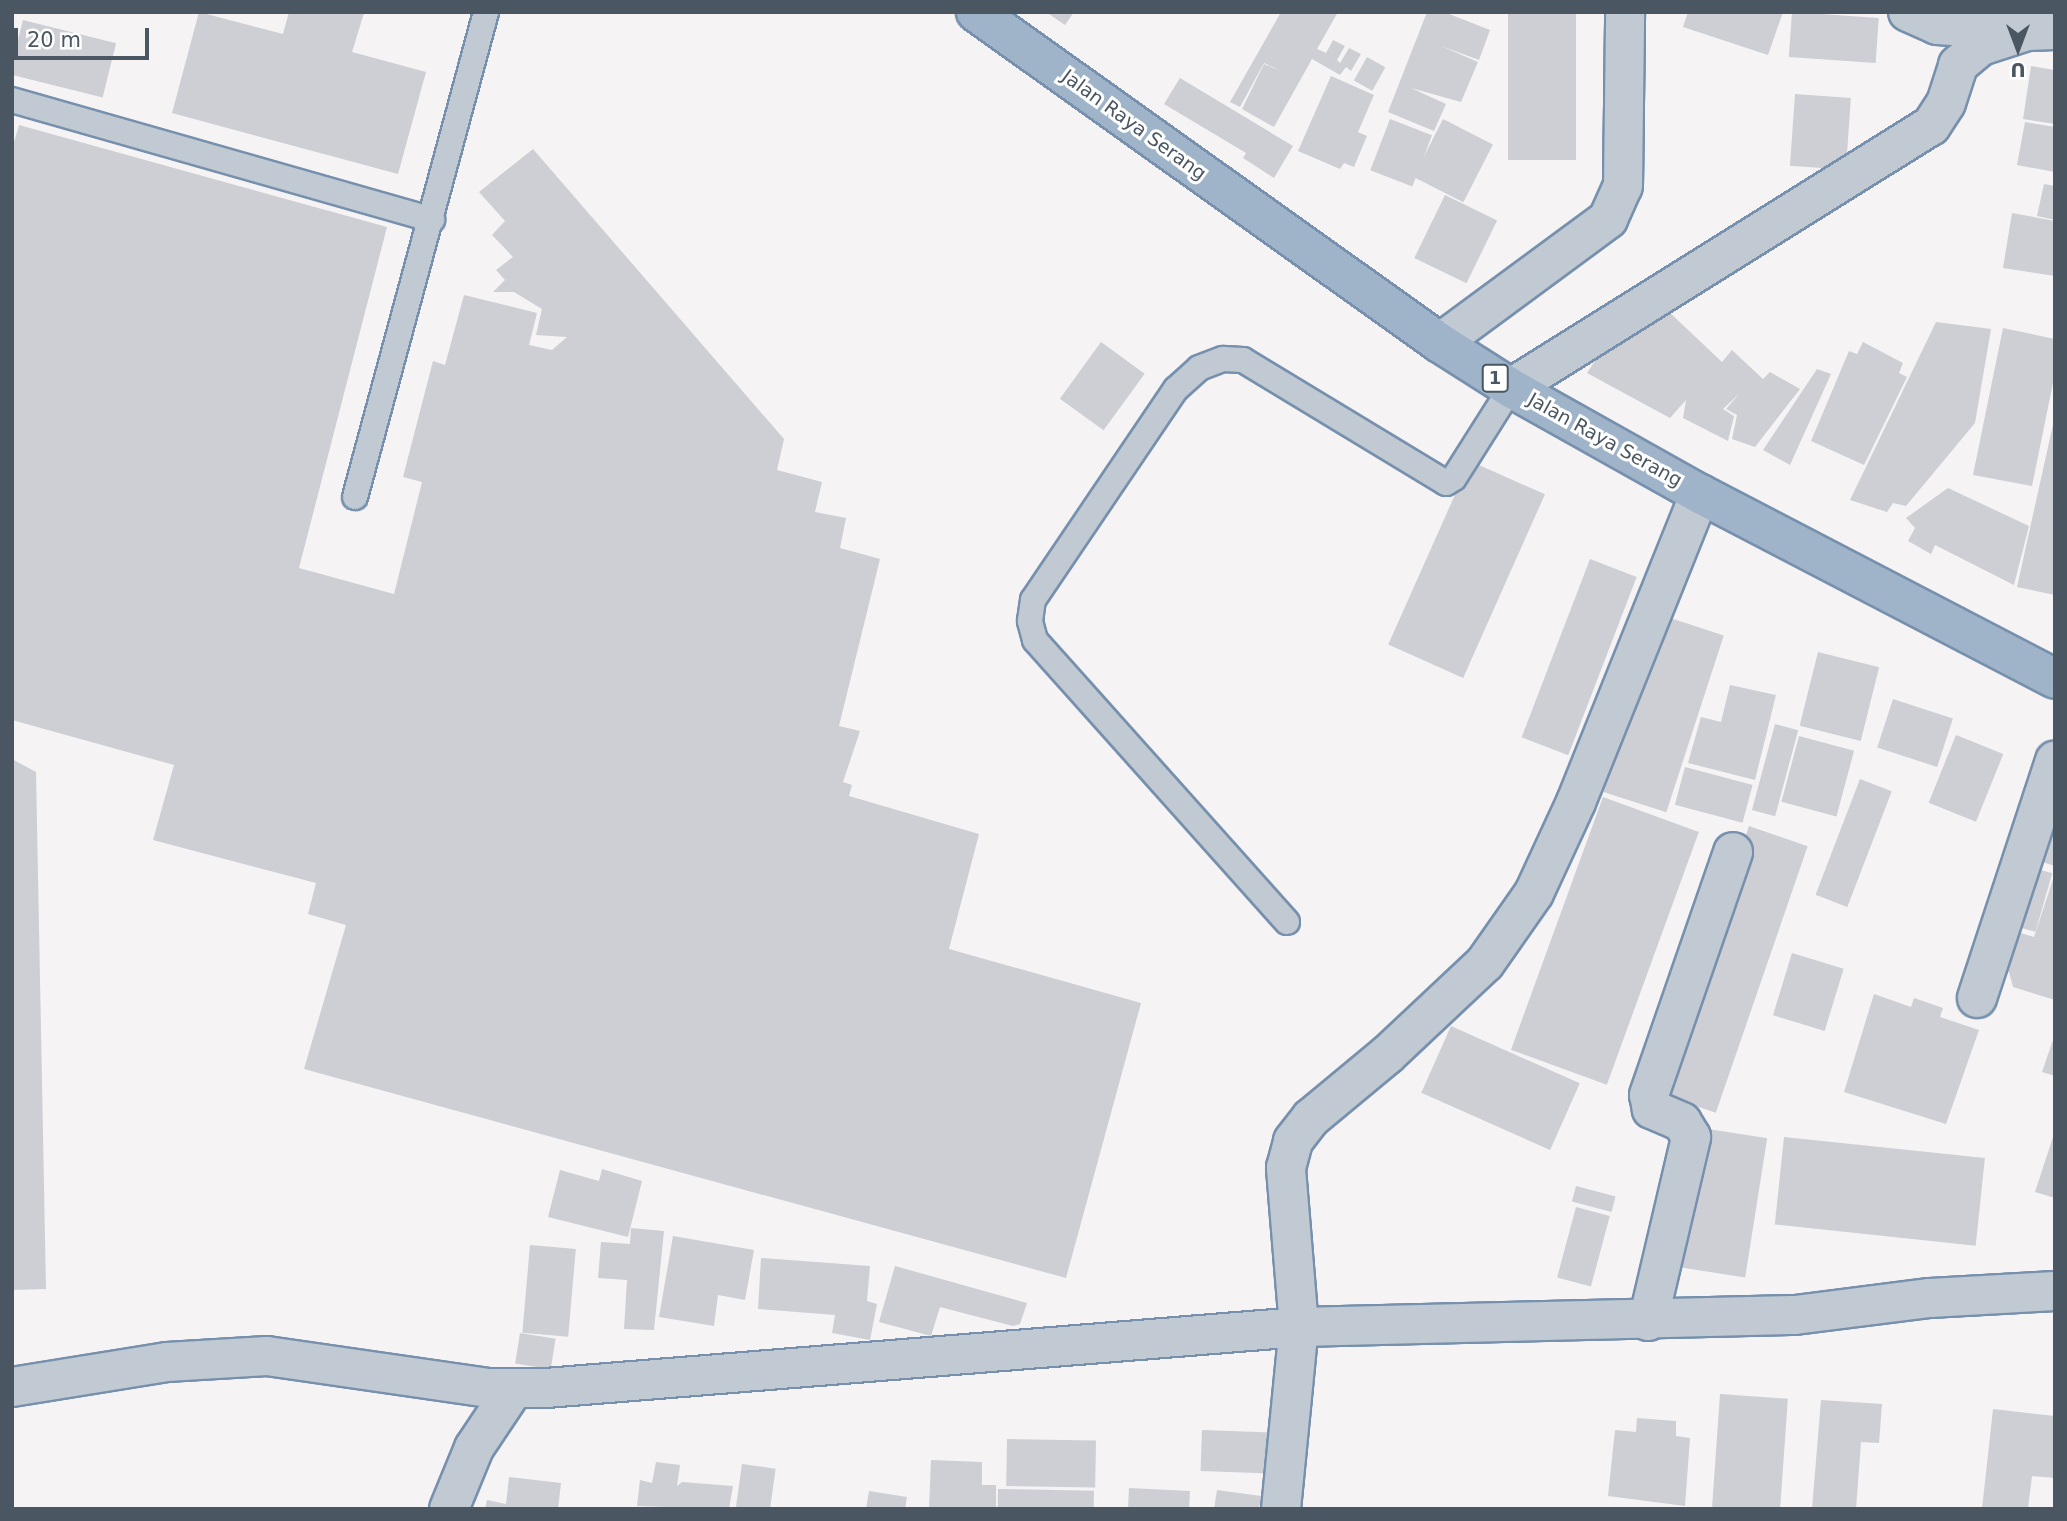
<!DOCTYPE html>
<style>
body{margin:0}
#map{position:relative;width:2067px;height:1521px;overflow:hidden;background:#f5f3f3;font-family:"DejaVu Sans",sans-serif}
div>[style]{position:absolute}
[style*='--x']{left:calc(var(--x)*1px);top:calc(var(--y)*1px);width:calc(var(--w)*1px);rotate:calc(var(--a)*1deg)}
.building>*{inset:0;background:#cdcfd5;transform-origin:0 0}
.roads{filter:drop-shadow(2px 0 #7690ad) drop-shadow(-2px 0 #7690ad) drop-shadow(0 2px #7690ad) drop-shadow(0 -2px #7690ad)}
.service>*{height:24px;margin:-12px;padding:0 12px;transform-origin:12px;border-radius:12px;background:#c1cad2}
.minor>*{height:38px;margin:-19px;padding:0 19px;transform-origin:19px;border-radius:19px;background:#c1cad2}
.trunk>*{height:38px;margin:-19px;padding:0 19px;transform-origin:19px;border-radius:19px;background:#9fb4c9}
span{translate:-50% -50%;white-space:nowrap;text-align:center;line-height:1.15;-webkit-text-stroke:6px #fff;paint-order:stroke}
.shield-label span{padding:2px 5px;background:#fff;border:2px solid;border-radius:5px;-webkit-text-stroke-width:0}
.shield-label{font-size:18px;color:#4a5661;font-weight:700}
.street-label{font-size:19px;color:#4a5661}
.frame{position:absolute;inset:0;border:14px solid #4a5661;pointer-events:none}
.north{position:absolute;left:1983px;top:14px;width:70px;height:70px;-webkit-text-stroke:5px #fff;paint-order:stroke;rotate:180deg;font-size:19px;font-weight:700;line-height:28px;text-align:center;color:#4a5661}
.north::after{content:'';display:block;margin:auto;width:24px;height:32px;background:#4a5661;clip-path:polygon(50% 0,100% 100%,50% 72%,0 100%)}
.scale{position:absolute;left:14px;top:28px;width:135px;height:32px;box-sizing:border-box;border:4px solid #4a5661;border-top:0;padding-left:9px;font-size:21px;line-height:24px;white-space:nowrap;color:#4a5661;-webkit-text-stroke:5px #fff;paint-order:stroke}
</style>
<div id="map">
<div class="building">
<div style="clip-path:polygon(199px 12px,283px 34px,289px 12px,364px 13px,352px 52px,426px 72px,398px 174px,172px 113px)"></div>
<div style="clip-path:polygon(1046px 12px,1074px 12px,1065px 25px)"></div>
<div style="clip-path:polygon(1281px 12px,1338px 12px,1317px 49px,1326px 53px,1333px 40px,1345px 46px,1337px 60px,1340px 63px,1349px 48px,1361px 54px,1351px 71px,1346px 67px,1340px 75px,1312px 59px,1274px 127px,1242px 109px,1264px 64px,1281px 71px,1264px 63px,1240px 107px,1230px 102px)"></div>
<div style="clip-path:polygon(1427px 12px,1444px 12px,1490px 30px,1479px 60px,1441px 46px,1478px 62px,1461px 102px,1411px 88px,1446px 104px,1434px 131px,1388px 112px)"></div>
<div style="left:1508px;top:12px;width:68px;height:148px"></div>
<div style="clip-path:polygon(1688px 12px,1783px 12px,1768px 55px,1683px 27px)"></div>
<div style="left:1792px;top:12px;width:87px;height:45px;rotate:4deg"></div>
<div style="left:23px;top:20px;width:96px;height:56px;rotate:14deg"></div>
<div style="left:1367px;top:57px;width:21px;height:27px;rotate:29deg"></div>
<div style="clip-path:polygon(2031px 66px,2055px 70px,2055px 124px,2023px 119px)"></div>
<div style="clip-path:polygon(1331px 76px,1374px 95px,1358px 132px,1367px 136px,1354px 167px,1344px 163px,1340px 169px,1298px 151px)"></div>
<div style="clip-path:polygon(1180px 78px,1293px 146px,1274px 178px,1243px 158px,1246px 153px,1164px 104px)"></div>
<div style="left:1795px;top:94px;width:56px;height:72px;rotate:4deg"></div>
<div style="left:1390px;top:119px;width:45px;height:55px;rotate:21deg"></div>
<div style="left:1443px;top:119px;width:56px;height:65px;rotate:27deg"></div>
<div style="clip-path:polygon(2025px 122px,2055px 127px,2055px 172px,2017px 165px)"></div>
<div style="clip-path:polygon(19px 125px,387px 227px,299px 568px,394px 594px,422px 482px,403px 477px,433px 361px,445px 365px,464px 295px,537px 313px,529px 345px,552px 350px,567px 337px,536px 335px,542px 309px,514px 292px,493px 292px,505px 280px,496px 270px,513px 257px,492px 235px,505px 221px,479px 192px,533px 149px,784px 439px,777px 470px,822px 482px,815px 512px,846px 518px,840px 548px,880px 559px,839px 726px,860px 731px,843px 782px,852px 785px,849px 796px,979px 834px,949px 949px,1141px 1003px,1066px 1278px,304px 1069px,346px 925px,308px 914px,316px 883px,153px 840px,174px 765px,12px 720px,12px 149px)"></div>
<div style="clip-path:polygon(2044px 184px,2055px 186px,2055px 220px,2037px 216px)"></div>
<div style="left:1445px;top:195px;width:58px;height:70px;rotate:26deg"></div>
<div style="clip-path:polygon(2012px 213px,2055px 221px,2055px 276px,2003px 268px)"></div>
<div style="clip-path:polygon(1667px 310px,1722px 362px,1732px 350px,1763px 379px,1770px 372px,1800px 389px,1755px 447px,1732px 439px,1737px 415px,1726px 409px,1739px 394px,1723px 409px,1734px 416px,1728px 441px,1683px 418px,1686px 400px,1670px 418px,1587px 373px,1602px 350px)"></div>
<div style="clip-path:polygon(1936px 322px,1991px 329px,1975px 423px,1906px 506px,1893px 503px,1887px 512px,1850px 500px)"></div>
<div style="clip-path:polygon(2003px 328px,2055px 339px,2055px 373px,2032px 486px,1973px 475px)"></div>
<div style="left:1101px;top:342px;width:54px;height:70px;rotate:36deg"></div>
<div style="clip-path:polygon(1863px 342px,1903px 363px,1899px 373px,1907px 377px,1864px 465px,1811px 441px,1849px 351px,1857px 354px)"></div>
<div style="clip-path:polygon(1817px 369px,1831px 374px,1790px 465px,1763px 450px)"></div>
<div style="clip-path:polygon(2054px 420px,2055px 420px,2055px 595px,2017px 587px)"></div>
<div style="left:1470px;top:461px;width:82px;height:201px;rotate:24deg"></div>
<div style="clip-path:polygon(1948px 488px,2029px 526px,2014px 585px,1935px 545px,1931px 554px,1908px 541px,1915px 528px,1906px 518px)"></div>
<div style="left:1590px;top:559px;width:50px;height:191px;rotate:21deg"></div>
<div style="left:1661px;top:615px;width:66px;height:186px;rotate:18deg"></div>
<div style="left:1818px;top:652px;width:63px;height:76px;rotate:14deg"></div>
<div style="clip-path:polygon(1730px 685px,1776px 695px,1755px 780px,1688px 763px,1701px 717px,1721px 722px)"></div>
<div style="left:1893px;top:699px;width:63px;height:51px;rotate:18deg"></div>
<div style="left:1775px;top:724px;width:24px;height:89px;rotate:15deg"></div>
<div style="left:1956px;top:735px;width:51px;height:73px;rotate:22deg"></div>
<div style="left:1799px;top:736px;width:57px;height:68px;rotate:15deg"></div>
<div style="clip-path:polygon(12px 759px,36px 772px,46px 1289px,12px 1290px)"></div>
<div style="left:1685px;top:767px;width:70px;height:39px;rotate:15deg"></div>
<div style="left:1860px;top:779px;width:34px;height:124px;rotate:21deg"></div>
<div style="left:1603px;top:797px;width:102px;height:269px;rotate:20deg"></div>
<div style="clip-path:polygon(2055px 813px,2055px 866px,2039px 861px)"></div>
<div style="left:1749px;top:826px;width:62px;height:282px;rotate:19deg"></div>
<div style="left:2034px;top:868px;width:19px;height:61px;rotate:16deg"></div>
<div style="clip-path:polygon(2055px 873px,2055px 1000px,2013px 987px,2009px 972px,2002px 969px,2014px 931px,2034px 937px)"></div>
<div style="left:1792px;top:953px;width:54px;height:65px;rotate:17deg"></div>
<div style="clip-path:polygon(1874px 994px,1911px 1007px,1914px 998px,1943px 1008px,1940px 1017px,1979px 1030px,1946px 1124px,1844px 1092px)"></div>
<div style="left:1451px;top:1026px;width:141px;height:73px;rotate:24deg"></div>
<div style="clip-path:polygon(2054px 1037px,2055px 1037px,2055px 1076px,2042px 1072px)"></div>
<div style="left:1702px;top:1128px;width:66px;height:141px;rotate:9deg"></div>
<div style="clip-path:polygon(2054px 1134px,2055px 1134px,2055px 1198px,2035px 1192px)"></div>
<div style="left:1784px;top:1137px;width:202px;height:88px;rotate:6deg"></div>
<div style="clip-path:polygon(602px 1169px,642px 1181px,628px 1237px,548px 1217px,560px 1170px,599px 1181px)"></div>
<div style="left:1576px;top:1186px;width:41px;height:16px;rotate:15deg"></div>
<div style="left:1576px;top:1207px;width:35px;height:73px;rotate:15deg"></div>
<div style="clip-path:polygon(631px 1228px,664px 1231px,654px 1330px,624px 1329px,627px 1280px,598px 1278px,601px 1242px,630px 1244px)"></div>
<div style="clip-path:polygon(673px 1236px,754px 1250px,745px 1300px,718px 1295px,714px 1326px,659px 1317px)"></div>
<div style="left:530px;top:1245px;width:46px;height:88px;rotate:5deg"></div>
<div style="clip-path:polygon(761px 1258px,870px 1266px,867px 1301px,877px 1304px,870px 1340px,832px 1333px,835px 1315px,758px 1309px)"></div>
<div style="clip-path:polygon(895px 1266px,1027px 1303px,1020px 1324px,1013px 1326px,940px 1307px,931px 1336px,879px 1322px)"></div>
<div style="left:520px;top:1333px;width:36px;height:31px;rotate:9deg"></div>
<div style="left:1720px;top:1394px;width:68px;height:115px;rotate:4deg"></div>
<div style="clip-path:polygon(1821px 1400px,1882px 1404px,1879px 1443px,1861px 1442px,1856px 1509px,1812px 1509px)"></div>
<div style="clip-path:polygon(1993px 1409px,2055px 1416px,2055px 1478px,2032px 1476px,2028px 1509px,1982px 1509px)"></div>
<div style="clip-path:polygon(1637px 1418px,1676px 1421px,1676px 1436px,1690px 1438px,1685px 1506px,1608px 1496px,1615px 1430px,1636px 1432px)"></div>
<div style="left:1202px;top:1430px;width:71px;height:41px;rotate:2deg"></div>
<div style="left:1007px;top:1439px;width:89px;height:47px;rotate:1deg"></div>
<div style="clip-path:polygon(931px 1460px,982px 1462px,982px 1485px,996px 1485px,996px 1509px,929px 1509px)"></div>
<div style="clip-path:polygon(656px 1462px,680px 1465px,677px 1486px,682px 1482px,733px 1486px,729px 1509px,637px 1506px,640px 1480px,652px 1483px)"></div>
<div style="left:742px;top:1464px;width:34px;height:45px;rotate:8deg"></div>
<div style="clip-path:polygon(509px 1477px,561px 1483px,558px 1509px,485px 1509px,487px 1500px,506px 1504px)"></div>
<div style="clip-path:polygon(1129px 1488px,1190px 1491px,1189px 1509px,1128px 1509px)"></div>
<div style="left:998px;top:1489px;width:96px;height:20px;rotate:1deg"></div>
<div style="clip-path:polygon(1217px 1490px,1261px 1496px,1259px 1509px,1214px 1509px)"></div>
<div style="clip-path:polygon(869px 1491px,907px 1497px,905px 1509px,866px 1509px)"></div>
</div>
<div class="roads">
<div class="service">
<div style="--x:12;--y:100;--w:437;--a:15.9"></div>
<div style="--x:355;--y:497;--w:502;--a:-74.88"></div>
<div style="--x:1287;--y:922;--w:378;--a:-131.8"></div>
<div style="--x:1035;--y:640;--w:20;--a:-105"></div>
<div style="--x:1030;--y:621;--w:21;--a:-82"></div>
<div style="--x:1033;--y:600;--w:255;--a:-55.9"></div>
<div style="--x:1176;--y:389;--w:31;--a:-42"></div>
<div style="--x:1199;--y:368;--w:26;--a:-21"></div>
<div style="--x:1223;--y:359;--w:20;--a:3"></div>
<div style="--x:1243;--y:360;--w:237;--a:31.2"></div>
<div style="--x:1446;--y:483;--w:9;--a:-32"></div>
<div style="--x:1454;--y:478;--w:107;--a:-57.7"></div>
</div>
<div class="minor">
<div style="--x:1908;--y:12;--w:32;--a:24"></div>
<div style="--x:1937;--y:25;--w:77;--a:3.7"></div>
<div style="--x:1440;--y:343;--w:209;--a:-36.4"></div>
<div style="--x:1608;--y:219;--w:36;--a:-66"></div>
<div style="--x:1623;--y:186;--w:174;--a:-89.3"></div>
<div style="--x:1511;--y:388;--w:495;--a:-32"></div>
<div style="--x:1931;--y:126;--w:27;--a:-57"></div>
<div style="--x:1946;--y:103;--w:40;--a:-72"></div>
<div style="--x:1958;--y:65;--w:30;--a:-40"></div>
<div style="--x:1981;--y:46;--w:48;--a:-18.1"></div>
<div style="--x:2027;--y:31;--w:28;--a:-2"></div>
<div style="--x:1977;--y:998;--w:250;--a:-71.8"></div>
<div style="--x:1648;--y:1321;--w:189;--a:-76.8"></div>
<div style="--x:1691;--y:1137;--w:17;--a:-121"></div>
<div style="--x:1682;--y:1122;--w:33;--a:-157"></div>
<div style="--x:1652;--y:1109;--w:14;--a:-102"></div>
<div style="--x:1649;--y:1095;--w:257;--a:-70.9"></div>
<div style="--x:12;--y:1387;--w:157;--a:-9.2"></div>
<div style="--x:167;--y:1362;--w:100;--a:-3.4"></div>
<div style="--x:267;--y:1356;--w:224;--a:8.2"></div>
<div style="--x:489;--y:1388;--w:57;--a:0"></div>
<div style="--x:546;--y:1388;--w:755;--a:-4.63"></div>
<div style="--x:1299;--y:1327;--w:496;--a:-1.4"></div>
<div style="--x:1795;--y:1315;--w:136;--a:-7.2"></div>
<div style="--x:1930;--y:1298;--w:125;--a:-3.2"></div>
<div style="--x:449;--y:1509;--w:66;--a:-67.7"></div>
<div style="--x:474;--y:1448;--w:72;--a:-56.3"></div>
<div style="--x:1281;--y:1509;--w:183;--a:-84.4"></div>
<div style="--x:1299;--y:1327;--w:160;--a:-94.7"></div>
<div style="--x:1286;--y:1168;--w:28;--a:-75"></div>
<div style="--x:1293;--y:1141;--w:29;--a:-52"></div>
<div style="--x:1311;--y:1118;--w:99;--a:-39.7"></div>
<div style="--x:1387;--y:1055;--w:134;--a:-43.2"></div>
<div style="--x:1485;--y:963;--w:85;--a:-55"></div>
<div style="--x:1534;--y:893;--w:100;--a:-65.2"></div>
<div style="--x:1576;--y:802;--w:332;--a:-68.1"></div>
</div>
<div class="trunk">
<div style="--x:976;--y:12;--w:570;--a:35.5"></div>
<div style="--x:1440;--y:343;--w:84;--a:32.4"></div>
<div style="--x:1511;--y:388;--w:217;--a:29.3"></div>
<div style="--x:1700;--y:494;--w:400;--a:27.5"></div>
</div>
</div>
<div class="shield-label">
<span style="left:1495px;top:378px">1</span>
</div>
<div class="street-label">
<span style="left:1134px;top:125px;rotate:36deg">Jalan Raya Serang</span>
<span style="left:1605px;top:440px;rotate:29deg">Jalan Raya Serang</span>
</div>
<div class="frame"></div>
<div class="north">U</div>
<div class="scale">20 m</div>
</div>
